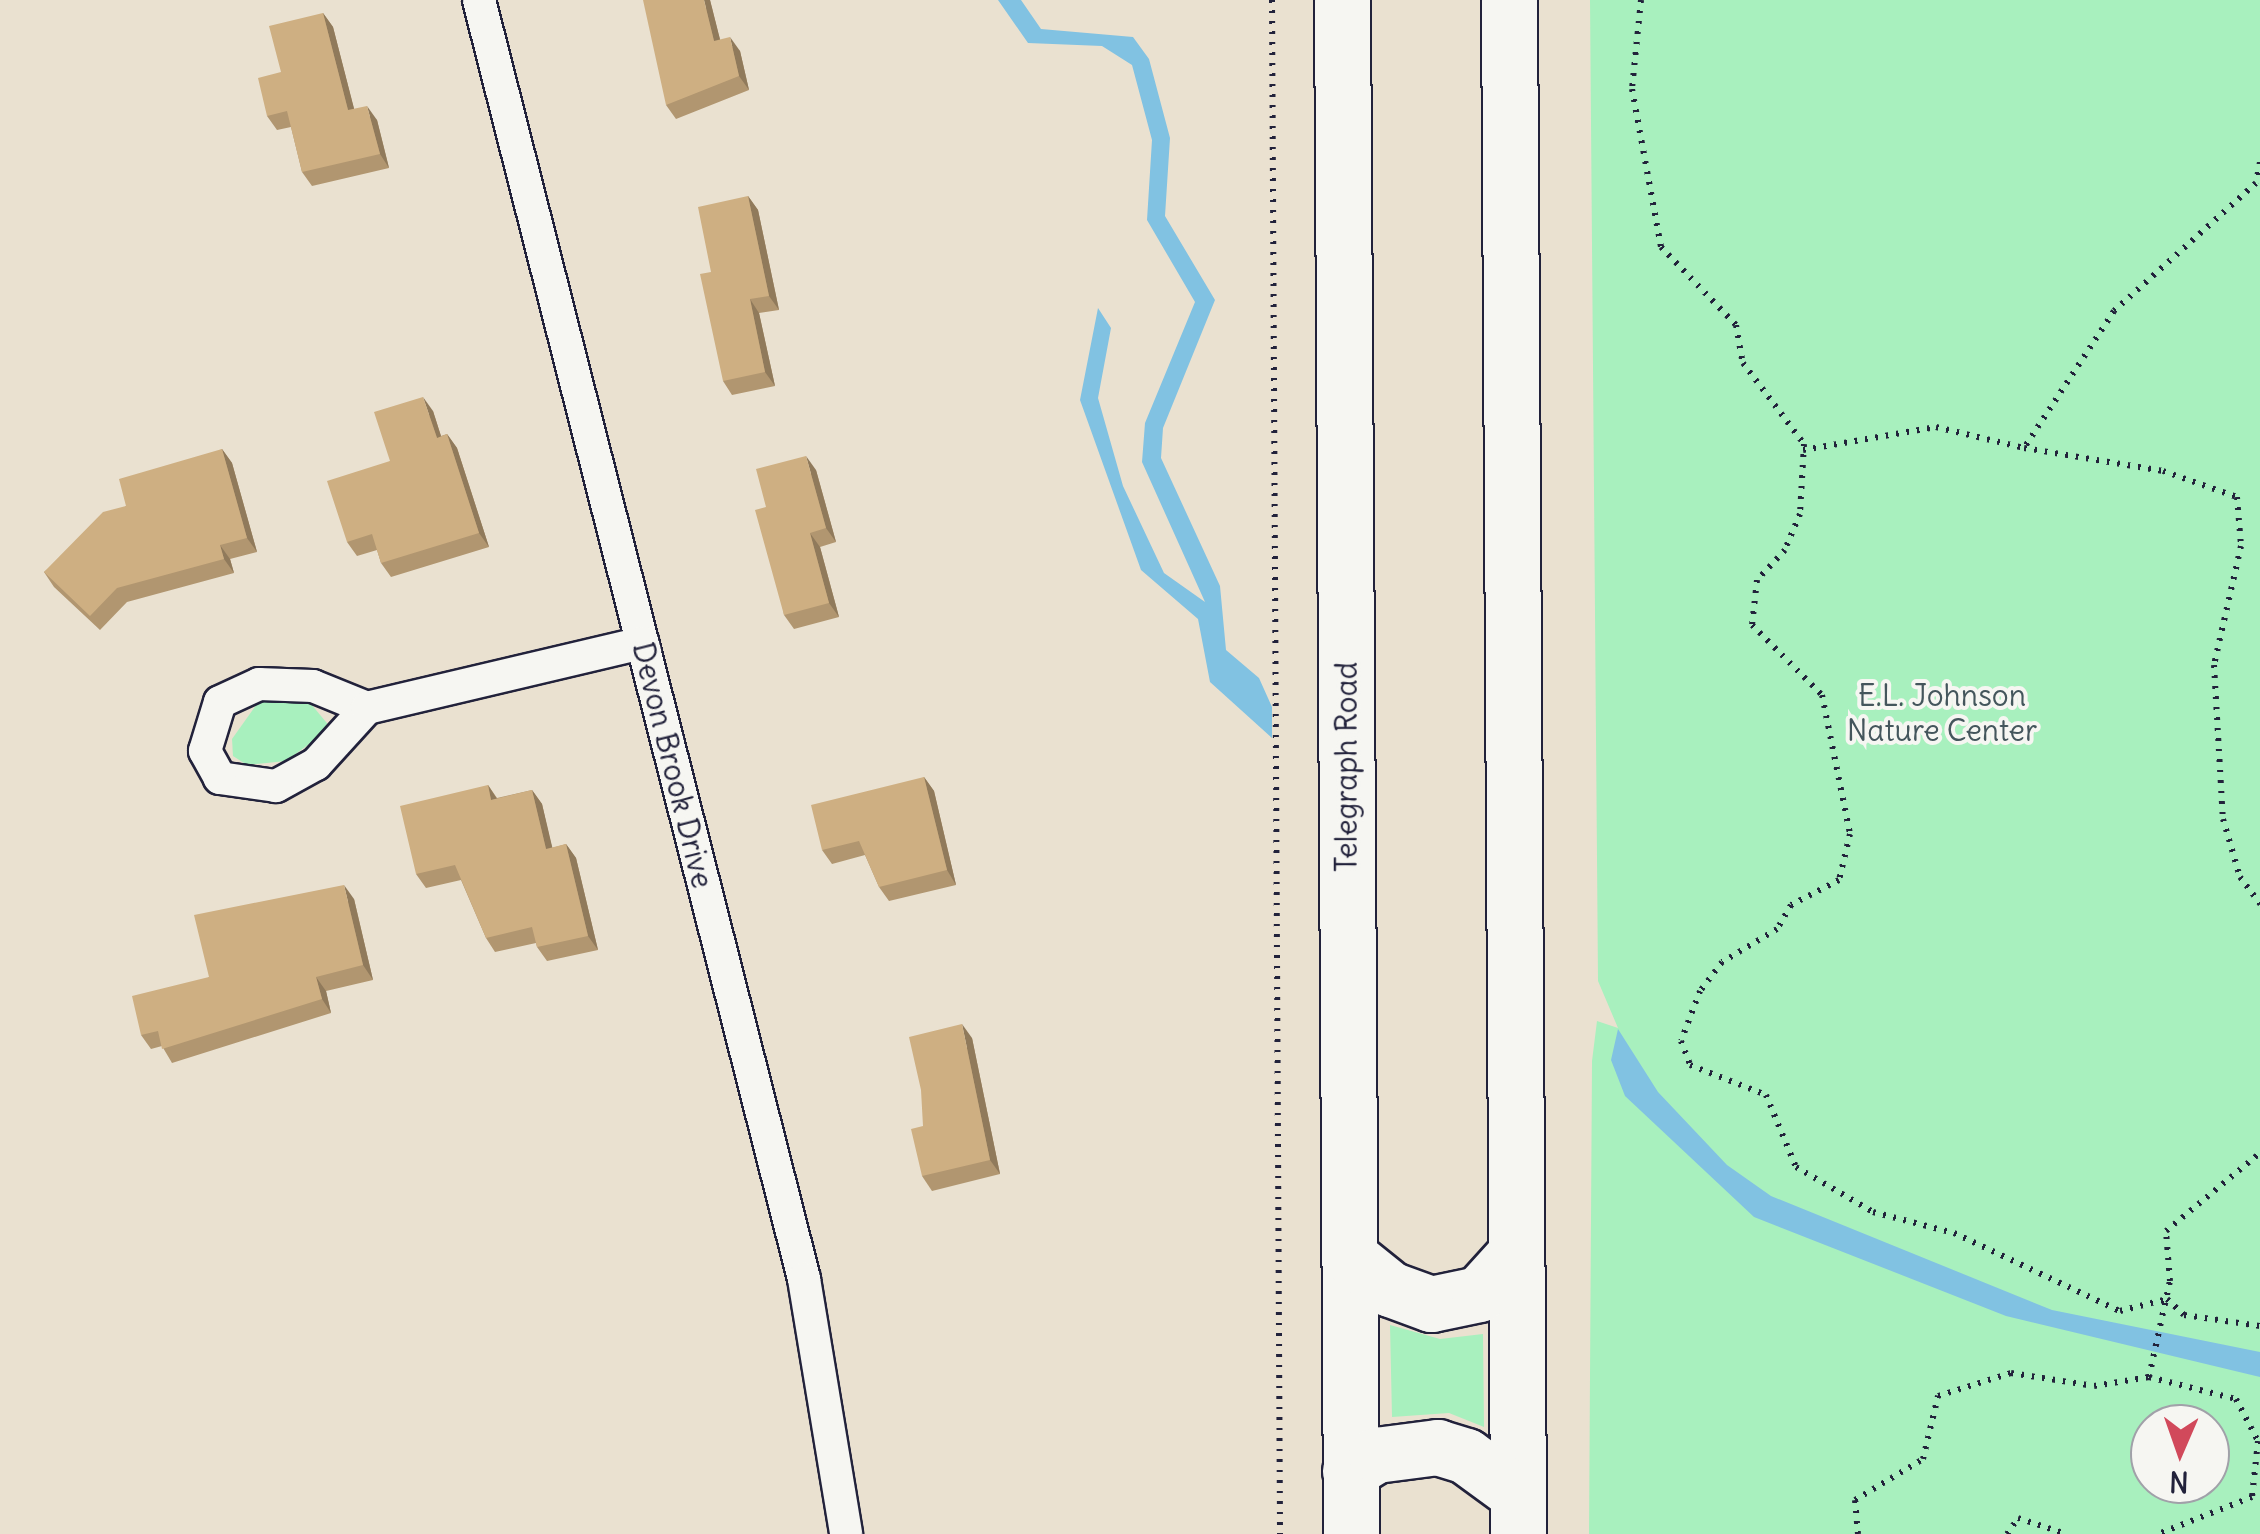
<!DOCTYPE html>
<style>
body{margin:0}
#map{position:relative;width:2260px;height:1534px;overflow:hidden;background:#eae1d0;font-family:Delius,sans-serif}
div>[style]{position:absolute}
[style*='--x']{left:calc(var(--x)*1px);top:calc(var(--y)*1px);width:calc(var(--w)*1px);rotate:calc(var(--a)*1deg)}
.green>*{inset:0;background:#a8f0be}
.water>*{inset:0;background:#81c2e2}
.path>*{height:6px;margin-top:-3px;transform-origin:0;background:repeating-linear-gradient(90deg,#22223b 0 2.5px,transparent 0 10.5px)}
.roads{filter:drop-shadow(2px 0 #22223b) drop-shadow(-2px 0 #22223b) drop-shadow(0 2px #22223b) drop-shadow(0 -2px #22223b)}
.minor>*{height:32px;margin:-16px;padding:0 16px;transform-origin:16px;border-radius:16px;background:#f6f6f2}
.trunk>*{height:55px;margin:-27.5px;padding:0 27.5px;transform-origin:27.5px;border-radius:27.5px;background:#f6f6f2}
.wall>*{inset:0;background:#b19670}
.shaded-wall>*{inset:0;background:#907a5b}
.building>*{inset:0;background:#ceaf82}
span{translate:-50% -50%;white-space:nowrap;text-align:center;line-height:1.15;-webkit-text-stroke:8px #f6f6f2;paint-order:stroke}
.park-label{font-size:30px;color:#44565c}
.street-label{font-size:30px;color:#22223b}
.north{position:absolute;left:2130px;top:1404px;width:100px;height:100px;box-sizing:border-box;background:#f6f6f2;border:2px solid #a1a1a9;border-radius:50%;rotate:182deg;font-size:28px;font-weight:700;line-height:40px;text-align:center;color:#22223b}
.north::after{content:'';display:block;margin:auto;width:35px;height:45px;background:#d1495b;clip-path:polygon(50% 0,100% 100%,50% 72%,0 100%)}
</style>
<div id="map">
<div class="green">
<div style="clip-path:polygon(evenodd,1590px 0,2260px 0,2260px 1534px,1589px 1534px,1592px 1061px,1597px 1021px,1618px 1028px,1598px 981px,1590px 0,2150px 1424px,2210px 1424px,2210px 1484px,2150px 1484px,2150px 1424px)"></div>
<div style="clip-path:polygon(259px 701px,311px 704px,331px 728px,286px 761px,247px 765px,233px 756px,232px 739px)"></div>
<div style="clip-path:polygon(1390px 1325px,1440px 1339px,1483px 1334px,1484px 1427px,1449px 1413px,1392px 1417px)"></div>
</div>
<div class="water">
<div style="clip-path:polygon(998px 0,1021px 0,1041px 29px,1133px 37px,1149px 59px,1170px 138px,1165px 216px,1215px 300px,1163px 428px,1161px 458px,1220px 586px,1226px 650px,1259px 678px,1272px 707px,1272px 738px,1210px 682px,1198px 619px,1141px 570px,1080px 400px,1098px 308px,1111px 328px,1098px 398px,1123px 486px,1164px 573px,1205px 602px,1142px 462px,1145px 423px,1195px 302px,1147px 220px,1152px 140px,1132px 65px,1102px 46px,1028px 43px)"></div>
<div style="clip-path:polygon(1618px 1029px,1658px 1092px,1727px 1165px,1771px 1196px,2052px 1310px,2260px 1352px,2260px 1377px,2006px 1316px,1754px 1217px,1625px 1096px,1611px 1060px)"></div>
</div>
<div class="path">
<div style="--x:1272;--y:0;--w:1534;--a:89.7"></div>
<div style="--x:1641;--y:0;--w:89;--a:95.8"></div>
<div style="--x:1632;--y:89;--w:161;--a:79.6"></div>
<div style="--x:1661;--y:247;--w:108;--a:46.1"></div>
<div style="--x:1736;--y:325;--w:39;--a:80"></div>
<div style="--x:1743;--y:363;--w:101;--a:53"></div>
<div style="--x:1804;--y:444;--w:70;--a:93.3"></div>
<div style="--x:1800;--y:514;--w:39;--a:113"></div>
<div style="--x:1785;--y:550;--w:41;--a:133"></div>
<div style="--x:1757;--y:580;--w:45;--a:96.3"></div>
<div style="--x:1752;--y:625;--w:99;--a:45"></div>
<div style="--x:1822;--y:695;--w:142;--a:78.6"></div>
<div style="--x:1850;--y:834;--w:47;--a:103.4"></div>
<div style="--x:1839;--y:880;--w:54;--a:152.5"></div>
<div style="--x:1791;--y:905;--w:28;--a:120"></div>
<div style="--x:1777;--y:929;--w:64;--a:149"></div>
<div style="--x:1722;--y:962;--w:36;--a:127"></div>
<div style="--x:1700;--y:991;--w:53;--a:110.8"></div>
<div style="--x:1681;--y:1041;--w:26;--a:69"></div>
<div style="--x:1690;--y:1065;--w:82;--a:21.5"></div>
<div style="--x:1766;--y:1095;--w:78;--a:67.4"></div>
<div style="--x:1796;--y:1167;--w:89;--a:30.3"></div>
<div style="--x:1873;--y:1212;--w:84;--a:14.5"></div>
<div style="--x:1954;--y:1233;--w:183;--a:25.2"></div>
<div style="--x:2120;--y:1311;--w:49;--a:-14.3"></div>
<div style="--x:2167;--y:1299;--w:23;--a:43"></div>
<div style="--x:2184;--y:1315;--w:77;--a:8.2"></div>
<div style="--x:2260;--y:162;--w:21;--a:101"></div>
<div style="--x:2256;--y:183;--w:191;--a:138"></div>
<div style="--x:2114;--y:311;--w:164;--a:123.3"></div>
<div style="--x:2024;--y:448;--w:141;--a:9.4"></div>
<div style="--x:2163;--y:471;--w:78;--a:19.4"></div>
<div style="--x:2237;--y:497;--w:49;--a:85.3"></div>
<div style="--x:2241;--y:546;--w:122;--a:102.8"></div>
<div style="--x:2214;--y:665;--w:154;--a:86.7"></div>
<div style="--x:2223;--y:819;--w:60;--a:73.7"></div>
<div style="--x:2240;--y:877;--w:34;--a:53"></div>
<div style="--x:1803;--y:450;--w:135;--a:-9.8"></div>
<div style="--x:1936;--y:427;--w:90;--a:13.4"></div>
<div style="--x:2149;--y:1377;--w:98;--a:-77.7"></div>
<div style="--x:2170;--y:1281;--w:50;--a:-94.6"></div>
<div style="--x:2166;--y:1231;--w:122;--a:-39.7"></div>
<div style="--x:1858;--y:1534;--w:34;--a:-95"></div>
<div style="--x:1855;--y:1500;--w:79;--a:-31.1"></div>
<div style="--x:1923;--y:1459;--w:65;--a:-76.6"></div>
<div style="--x:1938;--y:1396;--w:77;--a:-17.5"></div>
<div style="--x:2011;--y:1373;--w:84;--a:8.9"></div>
<div style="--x:2094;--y:1386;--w:56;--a:-9.3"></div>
<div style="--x:2149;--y:1377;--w:90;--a:14.2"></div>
<div style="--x:2236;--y:1399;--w:47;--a:62.4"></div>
<div style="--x:2258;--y:1441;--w:56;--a:96.1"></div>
<div style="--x:2252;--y:1497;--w:101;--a:158.5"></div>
<div style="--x:2007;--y:1534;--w:19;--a:-55"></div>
<div style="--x:2018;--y:1518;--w:51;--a:18.4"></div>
</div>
<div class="roads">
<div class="minor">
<div style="--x:479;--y:0;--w:1320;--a:75.74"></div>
<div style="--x:804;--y:1279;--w:258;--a:80.6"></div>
<div style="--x:367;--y:708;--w:76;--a:132.3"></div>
<div style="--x:316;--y:764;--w:46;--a:151.2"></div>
<div style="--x:276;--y:786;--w:57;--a:-171.9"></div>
<div style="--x:220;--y:778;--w:31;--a:-119"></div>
<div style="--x:205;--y:751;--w:51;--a:-73"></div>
<div style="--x:220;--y:702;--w:43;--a:-24.8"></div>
<div style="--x:259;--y:684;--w:54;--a:2.1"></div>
<div style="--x:313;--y:686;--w:58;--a:22.2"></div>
<div style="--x:367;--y:708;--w:283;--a:-13.3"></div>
</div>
<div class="trunk">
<div style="--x:1342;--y:0;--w:1534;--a:89.66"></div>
<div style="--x:1509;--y:0;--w:1534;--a:89.66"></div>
<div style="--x:1349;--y:1256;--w:53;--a:38.8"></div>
<div style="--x:1390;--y:1289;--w:44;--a:20.1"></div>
<div style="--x:1431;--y:1304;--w:49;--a:-11.8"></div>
<div style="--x:1479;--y:1294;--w:55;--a:-47.9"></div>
<div style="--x:1350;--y:1471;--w:31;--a:-32"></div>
<div style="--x:1376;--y:1455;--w:62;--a:-7.5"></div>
<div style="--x:1437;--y:1447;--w:30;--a:17"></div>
<div style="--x:1466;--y:1456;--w:64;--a:36.2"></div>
</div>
</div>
<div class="wall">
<div style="clip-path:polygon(710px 0,720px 40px,740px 51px,749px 90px,676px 119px,666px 105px)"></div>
<div style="clip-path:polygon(323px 13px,333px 27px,354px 109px,377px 120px,389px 168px,312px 186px,302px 172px,291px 127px,277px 130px,267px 116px)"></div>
<div style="clip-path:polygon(748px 196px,758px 210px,779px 310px,759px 313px,775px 386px,732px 395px,723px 381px)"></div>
<div style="clip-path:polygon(433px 411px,441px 436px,447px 434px,457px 448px,489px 547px,391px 577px,381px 563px,377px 550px,357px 556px,347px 542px,390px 461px)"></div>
<div style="clip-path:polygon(222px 449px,232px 463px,257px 552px,230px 559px,234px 573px,127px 602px,100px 630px,54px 587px,44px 572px,126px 506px)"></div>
<div style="clip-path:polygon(816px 470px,836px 542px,820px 547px,839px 617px,794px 629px,784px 615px,766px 507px)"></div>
<div style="clip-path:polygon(924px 777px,934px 791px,956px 885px,889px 901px,879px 887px,865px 855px,832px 864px,822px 850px)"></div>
<div style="clip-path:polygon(488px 785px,497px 798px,532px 790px,542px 804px,552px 848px,566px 844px,576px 858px,598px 950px,547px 961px,537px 947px,536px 943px,495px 952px,486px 938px,461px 880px,426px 888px,416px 874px)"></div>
<div style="clip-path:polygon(354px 899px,373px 980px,326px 991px,331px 1013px,172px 1063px,162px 1046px,151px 1049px,141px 1035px,209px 977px)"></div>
<div style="clip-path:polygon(972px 1038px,1000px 1174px,932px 1191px,922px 1176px,923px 1126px)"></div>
</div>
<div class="shaded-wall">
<div style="clip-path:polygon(704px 0,710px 0,724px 55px,714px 41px)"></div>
<div style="clip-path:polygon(323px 13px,333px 27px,358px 124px,348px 110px)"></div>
<div style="clip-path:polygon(730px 37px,740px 51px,749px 90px,739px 76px)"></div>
<div style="clip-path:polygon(367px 106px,377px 120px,389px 168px,380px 154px)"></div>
<div style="clip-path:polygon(748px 196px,758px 210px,779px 310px,769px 296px)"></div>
<div style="clip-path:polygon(750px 299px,759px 313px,775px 386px,765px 372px)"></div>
<div style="clip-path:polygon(423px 397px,433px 411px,446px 452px,437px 438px)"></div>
<div style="clip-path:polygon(447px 434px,457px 448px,489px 547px,479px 533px)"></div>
<div style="clip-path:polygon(222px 449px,232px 463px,257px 552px,247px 538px)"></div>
<div style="clip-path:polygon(806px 456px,816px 470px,836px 542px,826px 528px)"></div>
<div style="clip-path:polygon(810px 533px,820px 547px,839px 617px,829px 603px)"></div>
<div style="clip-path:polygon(220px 545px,230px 559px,234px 573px,224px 559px)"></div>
<div style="clip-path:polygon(924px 777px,934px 791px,956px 885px,947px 870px)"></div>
<div style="clip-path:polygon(488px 785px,497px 799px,491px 800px)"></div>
<div style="clip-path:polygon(532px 790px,542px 804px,556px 863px,546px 849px)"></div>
<div style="clip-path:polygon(566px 844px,576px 858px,598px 950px,588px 936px)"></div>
<div style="clip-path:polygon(344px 885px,354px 899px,373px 980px,363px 965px)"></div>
<div style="clip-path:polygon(316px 977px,326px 991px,331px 1013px,322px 999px)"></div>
<div style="clip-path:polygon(962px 1024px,972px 1038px,1000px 1174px,990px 1160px)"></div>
</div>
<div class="building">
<div style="clip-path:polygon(643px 0,704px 0,714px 41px,730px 37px,739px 76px,666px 105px)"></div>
<div style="clip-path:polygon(323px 13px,348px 110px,367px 106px,380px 154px,302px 172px,287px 111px,267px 116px,258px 78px,281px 72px,269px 26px)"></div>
<div style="clip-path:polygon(748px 196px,769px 296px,750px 299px,765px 372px,723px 381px,700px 274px,711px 272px,698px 207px)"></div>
<div style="clip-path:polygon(423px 397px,437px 438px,447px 434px,479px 533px,381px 563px,372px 534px,347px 542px,327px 481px,390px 461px,374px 412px)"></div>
<div style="clip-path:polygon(222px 449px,247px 538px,220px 545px,224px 559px,117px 588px,90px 616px,44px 572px,103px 512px,126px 506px,119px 479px)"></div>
<div style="clip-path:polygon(806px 456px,826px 528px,810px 533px,829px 603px,784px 615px,755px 510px,766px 507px,756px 469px)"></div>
<div style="clip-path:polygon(924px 777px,947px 870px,879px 887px,859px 841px,822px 850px,811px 805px)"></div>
<div style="clip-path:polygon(488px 785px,491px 800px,532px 790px,546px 849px,566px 844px,588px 936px,537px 947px,532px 927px,486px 938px,455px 865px,416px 874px,400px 806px)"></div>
<div style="clip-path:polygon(344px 885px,363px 965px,316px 977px,322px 999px,162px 1049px,158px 1031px,141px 1035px,132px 996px,209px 977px,194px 915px)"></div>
<div style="clip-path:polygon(962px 1024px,990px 1160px,922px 1176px,911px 1129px,923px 1126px,921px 1090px,909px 1037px)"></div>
</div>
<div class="park-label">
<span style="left:1942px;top:712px">E.L. Johnson<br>Nature Center</span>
</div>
<div class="street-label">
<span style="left:673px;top:765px;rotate:76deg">Devon Brook Drive</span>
<span style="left:1346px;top:767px;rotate:-90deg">Telegraph Road</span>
</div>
<div class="north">N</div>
</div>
